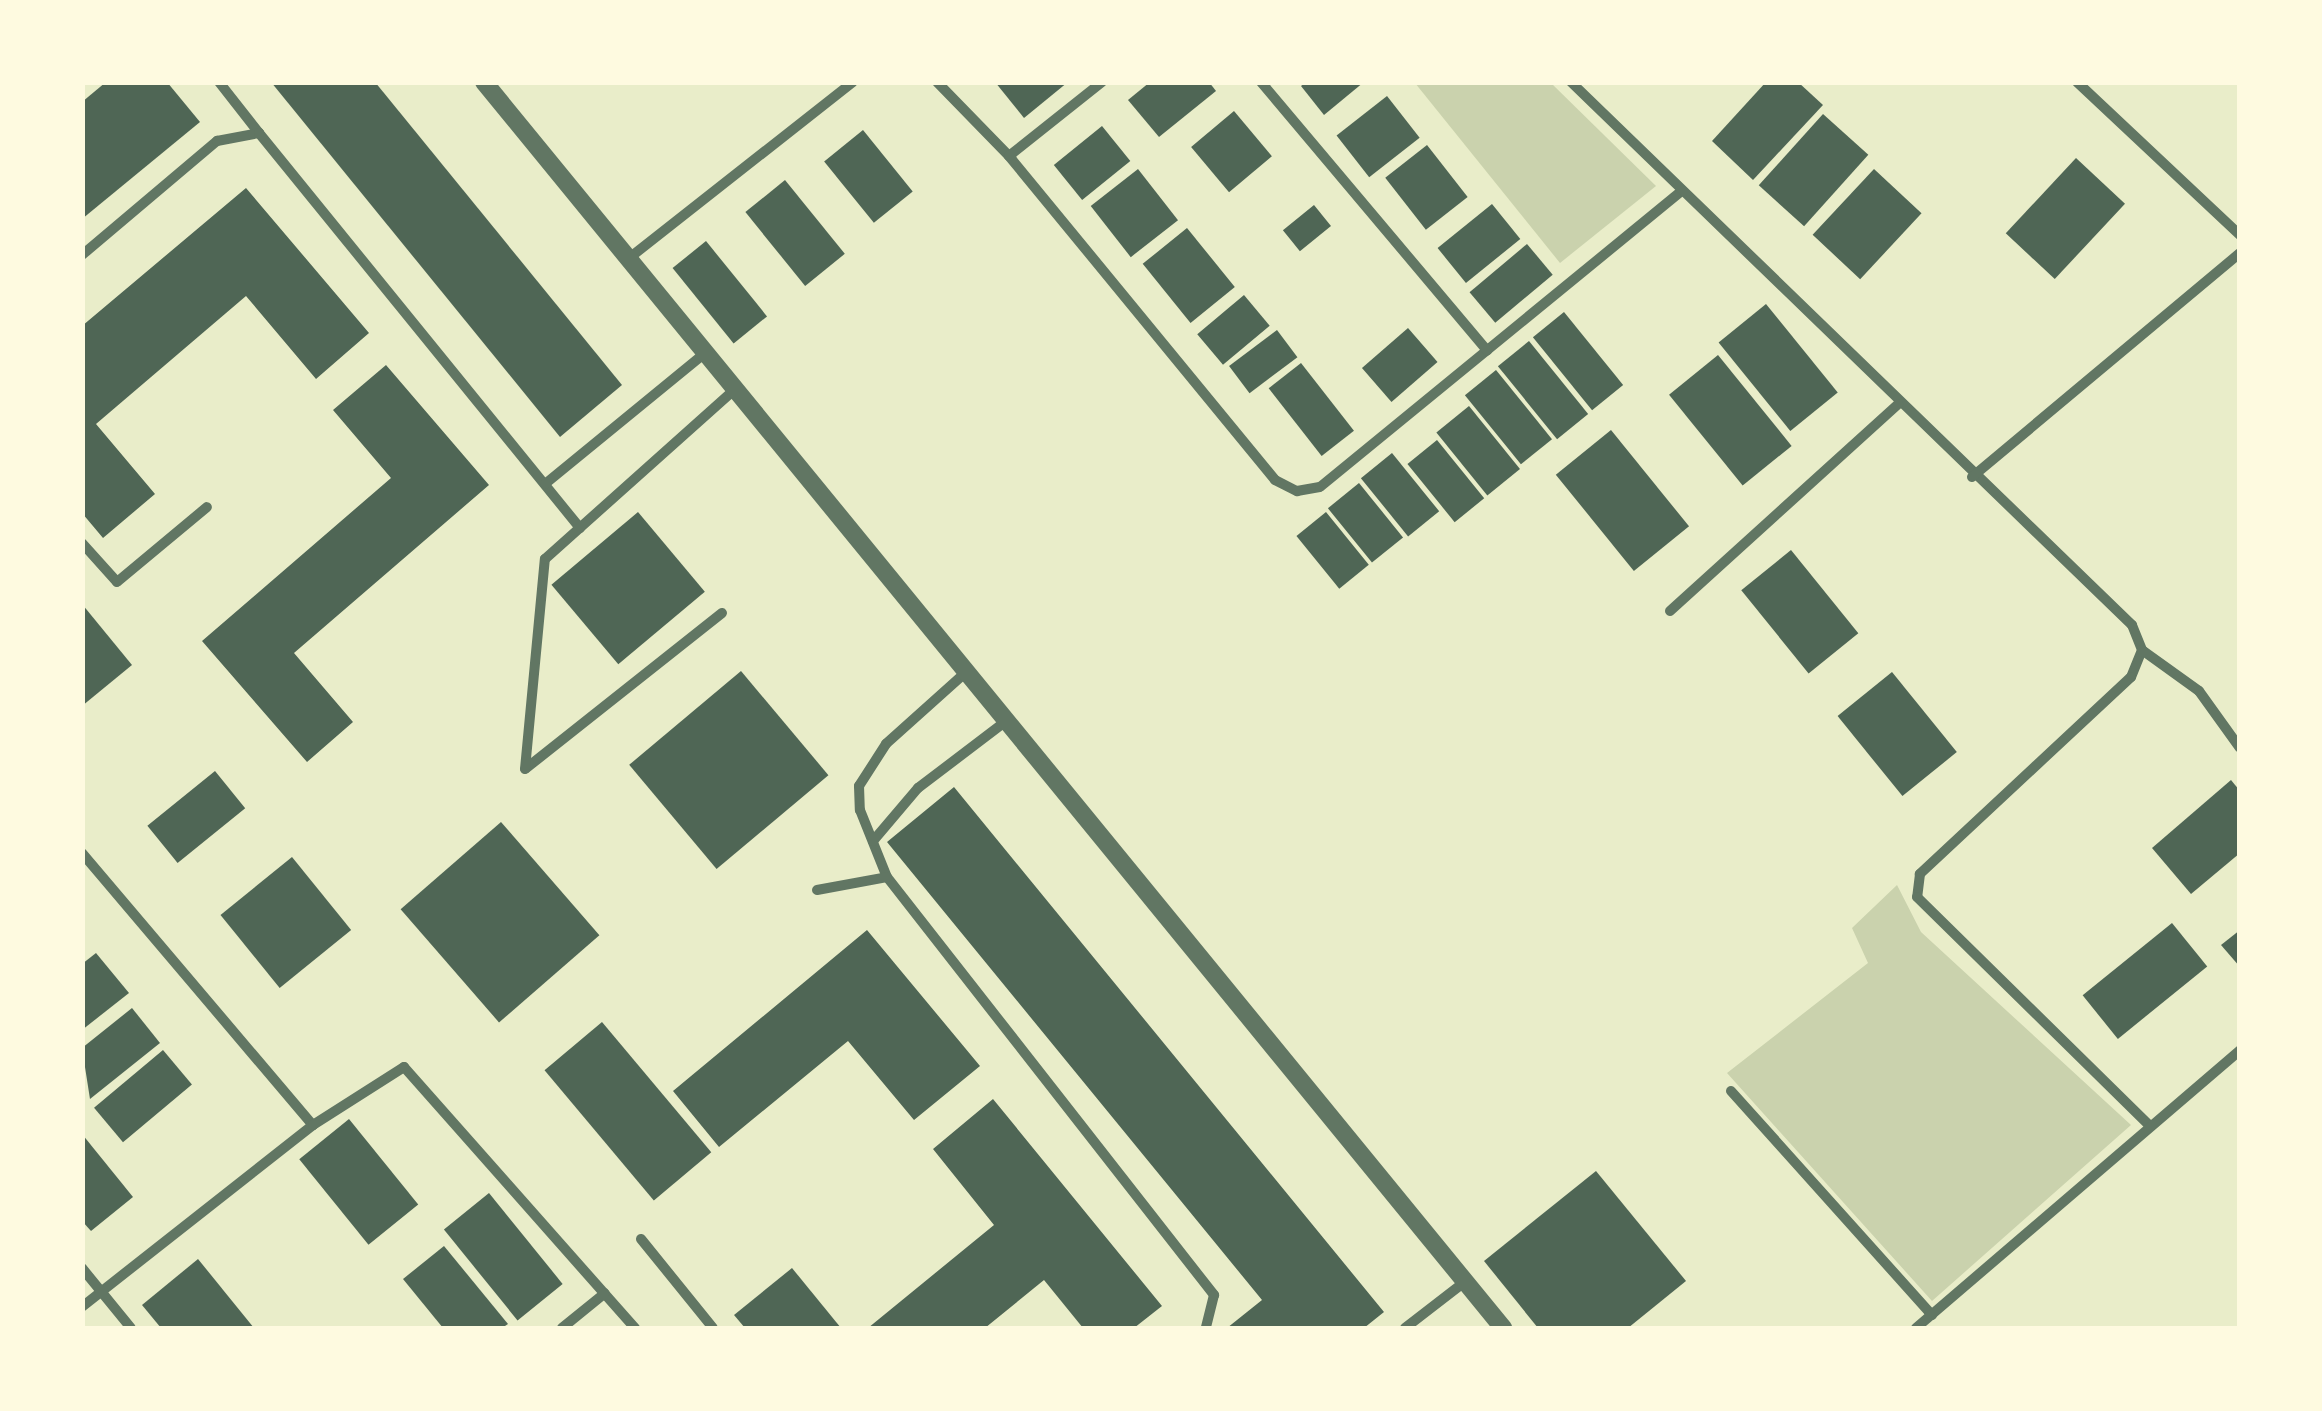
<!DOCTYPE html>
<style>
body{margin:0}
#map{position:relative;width:2322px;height:1411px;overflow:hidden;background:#e9edc9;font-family:Barlow,sans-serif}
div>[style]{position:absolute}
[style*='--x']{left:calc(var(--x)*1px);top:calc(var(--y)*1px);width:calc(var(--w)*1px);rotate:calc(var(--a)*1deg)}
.green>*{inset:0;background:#cad2ad}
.building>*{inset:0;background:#4f6655;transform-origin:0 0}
.minor>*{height:10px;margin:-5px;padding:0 5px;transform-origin:5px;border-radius:5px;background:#617663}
.tertiary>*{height:18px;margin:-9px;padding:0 9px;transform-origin:9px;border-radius:9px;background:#617663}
span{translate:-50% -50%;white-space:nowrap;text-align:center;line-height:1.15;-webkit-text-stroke:10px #fefae0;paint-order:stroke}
.frame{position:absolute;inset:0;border:85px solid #fefae0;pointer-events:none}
</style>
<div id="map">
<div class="green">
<div style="clip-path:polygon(1415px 83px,1551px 83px,1656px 186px,1560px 263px)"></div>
<div style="clip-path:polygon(1897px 885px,1921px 932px,2131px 1125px,1932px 1301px,1727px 1073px,1868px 963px,1852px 928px)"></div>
</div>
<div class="building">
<div style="clip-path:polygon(106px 82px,167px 82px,200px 122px,82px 219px,82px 102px)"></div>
<div style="clip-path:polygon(271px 82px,375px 82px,622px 385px,560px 437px)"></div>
<div style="clip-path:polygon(995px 82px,1068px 82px,1024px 118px)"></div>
<div style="clip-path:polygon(1150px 82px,1209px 82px,1216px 91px,1159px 137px,1128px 100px)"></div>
<div style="clip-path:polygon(1364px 82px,1324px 115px,1301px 86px,1306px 82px)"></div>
<div style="clip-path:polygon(1766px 82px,1798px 82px,1823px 105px,1753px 180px,1712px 141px)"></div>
<div style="left:1387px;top:96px;width:53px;height:64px;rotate:52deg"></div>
<div style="left:1234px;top:111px;width:59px;height:56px;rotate:50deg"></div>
<div style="left:1823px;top:114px;width:61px;height:96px;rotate:42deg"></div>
<div style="left:1102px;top:126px;width:45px;height:62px;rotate:51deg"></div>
<div style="left:863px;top:130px;width:79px;height:50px;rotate:51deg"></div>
<div style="left:1427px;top:145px;width:66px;height:53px;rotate:52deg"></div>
<div style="left:2076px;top:158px;width:67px;height:103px;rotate:43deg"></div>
<div style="left:1138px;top:169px;width:65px;height:60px;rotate:52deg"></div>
<div style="left:1874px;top:169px;width:65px;height:90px;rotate:43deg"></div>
<div style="left:785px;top:180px;width:95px;height:51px;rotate:51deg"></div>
<div style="clip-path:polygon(246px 188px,369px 333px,316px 379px,246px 296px,96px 424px,155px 494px,103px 538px,82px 513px,82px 326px)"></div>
<div style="left:1492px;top:204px;width:45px;height:70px;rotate:51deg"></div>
<div style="left:1314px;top:205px;width:27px;height:40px;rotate:51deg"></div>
<div style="left:1187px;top:228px;width:76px;height:57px;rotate:51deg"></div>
<div style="left:706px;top:241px;width:97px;height:43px;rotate:51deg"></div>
<div style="left:1527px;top:244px;width:40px;height:75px;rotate:50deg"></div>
<div style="left:1244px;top:295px;width:40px;height:61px;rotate:50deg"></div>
<div style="left:1766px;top:304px;width:114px;height:61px;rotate:51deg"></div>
<div style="left:1564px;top:312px;width:94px;height:40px;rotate:51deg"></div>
<div style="left:1408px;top:328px;width:45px;height:61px;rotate:49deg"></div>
<div style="left:1277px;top:330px;width:34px;height:60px;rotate:53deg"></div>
<div style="left:1529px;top:341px;width:94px;height:40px;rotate:51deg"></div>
<div style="left:1718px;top:355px;width:117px;height:63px;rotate:51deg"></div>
<div style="left:1301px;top:363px;width:86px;height:41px;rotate:52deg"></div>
<div style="clip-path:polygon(386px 365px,489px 485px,294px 653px,353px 722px,307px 762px,202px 641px,391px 478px,333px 410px)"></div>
<div style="left:1496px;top:370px;width:89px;height:40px;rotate:51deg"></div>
<div style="left:1469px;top:406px;width:81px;height:42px;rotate:51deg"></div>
<div style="left:1611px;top:430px;width:124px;height:71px;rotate:51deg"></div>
<div style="left:1437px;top:440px;width:75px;height:38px;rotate:51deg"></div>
<div style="left:1392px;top:453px;width:75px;height:40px;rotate:51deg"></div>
<div style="left:1359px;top:483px;width:70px;height:40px;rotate:51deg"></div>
<div style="left:638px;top:512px;width:104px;height:113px;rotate:50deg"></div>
<div style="left:1326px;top:512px;width:68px;height:38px;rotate:51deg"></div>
<div style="left:1791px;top:550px;width:107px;height:64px;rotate:51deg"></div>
<div style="clip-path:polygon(82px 604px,132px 665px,82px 706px)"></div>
<div style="left:741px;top:671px;width:136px;height:146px;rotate:50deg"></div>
<div style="left:1892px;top:672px;width:103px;height:70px;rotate:51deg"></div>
<div style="left:215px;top:771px;width:48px;height:87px;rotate:51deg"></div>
<div style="clip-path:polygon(2231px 780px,2240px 791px,2240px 853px,2191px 894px,2152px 848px)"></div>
<div style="clip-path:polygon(954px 787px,1384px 1312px,1364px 1328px,1227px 1328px,1262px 1300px,887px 842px)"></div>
<div style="left:501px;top:822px;width:150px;height:133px;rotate:49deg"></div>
<div style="left:292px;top:857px;width:94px;height:92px;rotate:51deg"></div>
<div style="left:2172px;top:923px;width:56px;height:115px;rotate:51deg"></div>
<div style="clip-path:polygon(867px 930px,980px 1066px,914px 1120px,848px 1041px,719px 1147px,673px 1091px)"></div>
<div style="clip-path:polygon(2240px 930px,2240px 967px,2221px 945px)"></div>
<div style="clip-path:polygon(96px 953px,129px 993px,82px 1030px,82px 964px)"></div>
<div style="clip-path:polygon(132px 1008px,160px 1043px,90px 1099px,82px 1048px)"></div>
<div style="left:602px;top:1022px;width:170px;height:75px;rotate:50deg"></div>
<div style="left:163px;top:1050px;width:45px;height:90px;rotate:50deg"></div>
<div style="clip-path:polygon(993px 1099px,1162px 1306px,1134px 1328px,1083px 1328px,1044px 1280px,985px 1328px,868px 1328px,994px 1225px,933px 1149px)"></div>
<div style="left:349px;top:1119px;width:110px;height:64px;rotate:51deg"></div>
<div style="clip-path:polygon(82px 1134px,133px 1197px,91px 1231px,82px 1221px)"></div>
<div style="clip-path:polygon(1596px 1171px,1686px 1281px,1628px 1328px,1538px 1328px,1484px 1261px)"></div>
<div style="left:489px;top:1193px;width:117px;height:58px;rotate:51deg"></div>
<div style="clip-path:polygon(444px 1246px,508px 1324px,502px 1328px,443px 1328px,403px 1279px)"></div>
<div style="clip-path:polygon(198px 1259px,254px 1328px,161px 1328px,142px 1305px)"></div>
<div style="clip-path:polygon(792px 1268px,841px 1328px,745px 1328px,734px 1315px)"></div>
</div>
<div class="minor">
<div style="--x:219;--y:82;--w:65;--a:51.9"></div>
<div style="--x:937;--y:82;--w:103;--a:45.8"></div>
<div style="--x:1009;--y:156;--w:419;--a:50.6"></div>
<div style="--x:1275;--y:480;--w:25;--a:27"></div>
<div style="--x:1297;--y:491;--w:23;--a:-10"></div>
<div style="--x:1320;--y:487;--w:467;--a:-39.3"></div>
<div style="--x:1261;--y:82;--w:351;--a:49.9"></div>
<div style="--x:1571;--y:82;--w:781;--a:44.07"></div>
<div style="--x:2132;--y:625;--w:27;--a:68"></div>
<div style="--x:2142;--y:650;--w:29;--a:112"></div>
<div style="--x:2131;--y:677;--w:289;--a:137"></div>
<div style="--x:1920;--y:874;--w:23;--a:97"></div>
<div style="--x:1917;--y:897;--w:324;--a:44.5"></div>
<div style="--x:2077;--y:82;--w:224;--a:43.2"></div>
<div style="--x:1009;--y:156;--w:119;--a:-38.5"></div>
<div style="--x:82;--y:255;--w:177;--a:-40.2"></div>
<div style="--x:217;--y:141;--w:43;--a:-10.8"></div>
<div style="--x:259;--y:133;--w:509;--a:50.9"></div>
<div style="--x:628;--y:259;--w:286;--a:-38.2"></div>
<div style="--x:1972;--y:477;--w:349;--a:-39.9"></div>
<div style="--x:545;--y:484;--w:205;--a:-39.3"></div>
<div style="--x:82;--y:543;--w:52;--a:48.1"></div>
<div style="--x:117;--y:582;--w:117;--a:-39.8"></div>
<div style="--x:1670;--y:611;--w:308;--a:-42.2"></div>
<div style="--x:722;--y:613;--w:251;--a:141.6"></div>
<div style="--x:525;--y:769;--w:211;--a:-84.6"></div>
<div style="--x:545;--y:559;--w:254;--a:-41.8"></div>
<div style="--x:2142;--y:650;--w:70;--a:35.7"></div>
<div style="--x:2199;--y:691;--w:70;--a:54.3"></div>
<div style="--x:965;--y:673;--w:106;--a:138.1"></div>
<div style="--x:886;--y:744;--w:50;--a:122.7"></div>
<div style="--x:859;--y:786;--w:24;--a:88"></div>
<div style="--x:860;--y:810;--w:72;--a:68.1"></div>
<div style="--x:887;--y:877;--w:531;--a:51.96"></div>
<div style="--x:1214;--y:1295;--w:34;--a:104"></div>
<div style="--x:873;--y:841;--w:70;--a:-49.7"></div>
<div style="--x:918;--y:788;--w:109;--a:-37.2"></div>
<div style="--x:82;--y:853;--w:357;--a:49.7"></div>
<div style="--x:313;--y:1125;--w:294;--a:141.8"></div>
<div style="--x:817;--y:890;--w:71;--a:-10.5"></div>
<div style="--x:1731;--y:1091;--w:301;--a:48.1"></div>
<div style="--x:313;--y:1125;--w:108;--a:-32.5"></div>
<div style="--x:404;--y:1067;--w:349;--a:48.5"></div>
<div style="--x:641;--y:1239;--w:114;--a:51"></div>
<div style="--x:82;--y:1268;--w:77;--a:50.8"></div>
<div style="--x:562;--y:1328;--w:55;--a:-39.1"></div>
<div style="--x:1405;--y:1328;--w:72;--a:-37.7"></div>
<div style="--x:1916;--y:1328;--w:427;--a:-40.6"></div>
</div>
<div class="tertiary">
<div style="--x:484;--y:82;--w:1610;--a:50.72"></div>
</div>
<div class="frame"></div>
</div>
